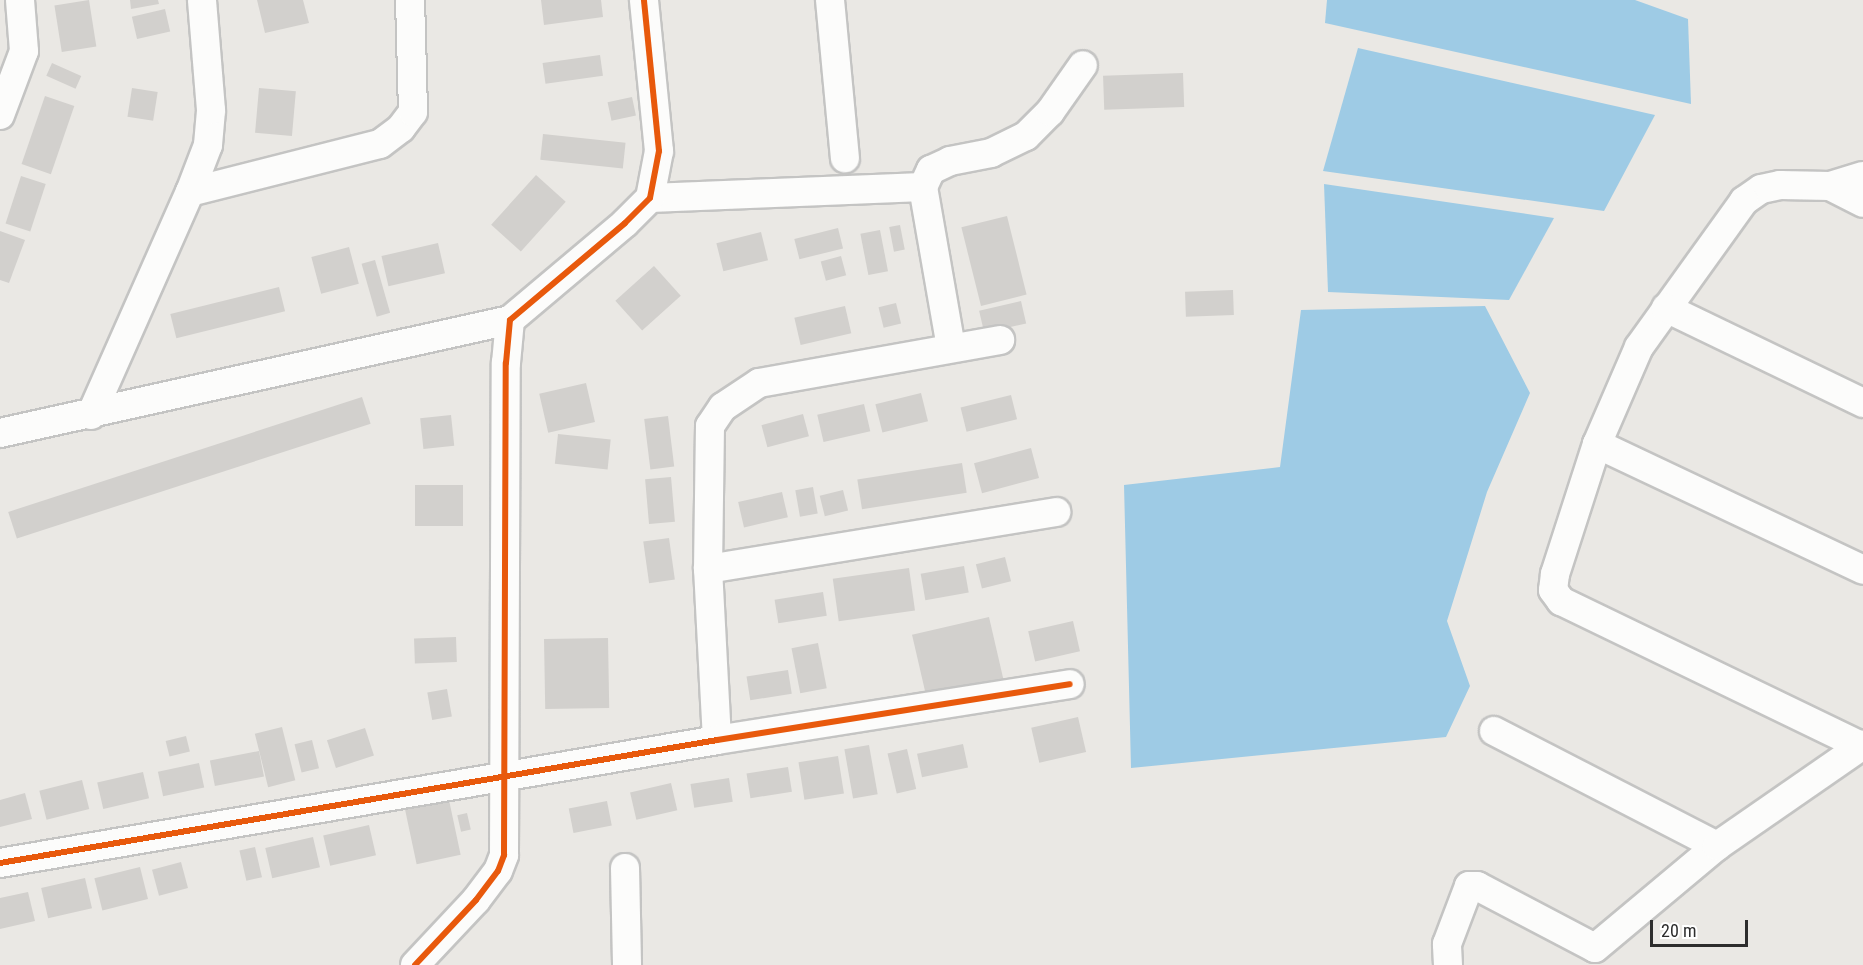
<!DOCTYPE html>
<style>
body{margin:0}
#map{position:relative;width:1863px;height:965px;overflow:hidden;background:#eae8e4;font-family:"Roboto Condensed",sans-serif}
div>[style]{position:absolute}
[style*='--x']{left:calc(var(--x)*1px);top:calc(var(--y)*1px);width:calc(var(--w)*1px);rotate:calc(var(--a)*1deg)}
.water>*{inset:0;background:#9ecbe5}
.building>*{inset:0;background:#d2d0cd;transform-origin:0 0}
.roads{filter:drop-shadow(2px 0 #c4c4c3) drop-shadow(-2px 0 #c4c4c3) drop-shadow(0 2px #c4c4c3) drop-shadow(0 -2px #c4c4c3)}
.street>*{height:28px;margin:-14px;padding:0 14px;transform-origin:14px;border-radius:14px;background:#fcfcfb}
.cycleway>*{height:6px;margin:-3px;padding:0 3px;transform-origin:3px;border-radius:3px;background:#e8590c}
span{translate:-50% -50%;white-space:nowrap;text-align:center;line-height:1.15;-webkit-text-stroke:6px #fff;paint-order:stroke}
.scale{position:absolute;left:1650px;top:920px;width:98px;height:27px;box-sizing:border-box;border:3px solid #2d2d2d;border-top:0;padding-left:8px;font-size:18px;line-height:21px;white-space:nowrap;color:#2d2d2d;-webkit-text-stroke:4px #fff;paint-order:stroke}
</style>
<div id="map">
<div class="water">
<div style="clip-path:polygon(1327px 0,1635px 0,1688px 19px,1691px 104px,1325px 23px)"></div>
<div style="clip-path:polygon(1358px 48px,1655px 115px,1604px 211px,1323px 171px)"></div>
<div style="clip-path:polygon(1324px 184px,1554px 218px,1509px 300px,1328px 292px)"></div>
<div style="clip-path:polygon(1485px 306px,1530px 393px,1487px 492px,1447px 621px,1470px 686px,1446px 737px,1131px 768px,1124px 485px,1280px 467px,1301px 310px)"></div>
</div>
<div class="building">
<div style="left:89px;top:0;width:47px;height:35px;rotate:81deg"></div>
<div style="clip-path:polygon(130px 0,158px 0,159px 4px,131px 9px)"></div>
<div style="clip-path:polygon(257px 0,303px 0,309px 23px,265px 33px)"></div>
<div style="clip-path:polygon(541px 0,601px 0,603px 17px,544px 25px)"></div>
<div style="left:165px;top:9px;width:23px;height:34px;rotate:77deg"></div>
<div style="left:600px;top:55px;width:21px;height:58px;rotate:82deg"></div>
<div style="left:52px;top:63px;width:32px;height:14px;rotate:24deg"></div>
<div style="left:1183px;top:73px;width:34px;height:80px;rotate:88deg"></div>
<div style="left:132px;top:88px;width:26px;height:29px;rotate:9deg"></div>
<div style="left:259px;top:88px;width:37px;height:45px;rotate:5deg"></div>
<div style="left:45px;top:96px;width:31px;height:72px;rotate:19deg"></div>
<div style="left:632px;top:97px;width:19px;height:25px;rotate:78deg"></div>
<div style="left:543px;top:134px;width:83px;height:26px;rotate:6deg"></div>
<div style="left:536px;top:175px;width:40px;height:67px;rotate:42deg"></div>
<div style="left:21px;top:176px;width:26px;height:50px;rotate:18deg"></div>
<div style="left:1007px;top:216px;width:81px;height:47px;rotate:76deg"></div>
<div style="left:900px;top:225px;width:25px;height:11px;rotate:79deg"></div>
<div style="left:838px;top:228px;width:21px;height:45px;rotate:76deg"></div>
<div style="left:880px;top:230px;width:42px;height:20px;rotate:79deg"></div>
<div style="clip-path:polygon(0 231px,25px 240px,9px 283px,0 280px)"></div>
<div style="left:761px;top:232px;width:29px;height:46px;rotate:76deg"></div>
<div style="left:438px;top:243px;width:31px;height:58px;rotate:77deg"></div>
<div style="left:349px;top:247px;width:38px;height:39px;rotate:75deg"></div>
<div style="left:841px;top:256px;width:20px;height:21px;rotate:75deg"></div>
<div style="left:375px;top:260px;width:55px;height:14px;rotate:74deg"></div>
<div style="left:654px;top:266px;width:40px;height:52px;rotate:48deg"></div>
<div style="left:279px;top:287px;width:25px;height:112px;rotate:76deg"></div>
<div style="left:1233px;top:290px;width:25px;height:48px;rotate:88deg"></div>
<div style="left:1021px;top:301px;width:23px;height:43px;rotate:77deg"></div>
<div style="left:896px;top:303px;width:21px;height:18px;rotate:76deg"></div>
<div style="left:845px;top:306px;width:28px;height:52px;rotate:77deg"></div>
<div style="left:586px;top:383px;width:40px;height:48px;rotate:77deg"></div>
<div style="left:921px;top:393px;width:29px;height:47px;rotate:76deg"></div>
<div style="left:1011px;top:395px;width:25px;height:52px;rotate:76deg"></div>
<div style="left:362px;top:397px;width:28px;height:372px;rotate:72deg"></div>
<div style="left:864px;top:404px;width:28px;height:48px;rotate:77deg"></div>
<div style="left:803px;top:414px;width:23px;height:43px;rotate:75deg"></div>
<div style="left:451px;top:415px;width:31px;height:31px;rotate:84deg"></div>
<div style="left:668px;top:416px;width:51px;height:24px;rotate:83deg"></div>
<div style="left:558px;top:434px;width:53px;height:30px;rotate:6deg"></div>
<div style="left:1031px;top:448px;width:31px;height:59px;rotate:75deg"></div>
<div style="left:962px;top:463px;width:30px;height:106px;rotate:81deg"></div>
<div style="left:671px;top:477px;width:45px;height:26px;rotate:85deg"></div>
<div style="left:415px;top:485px;width:48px;height:41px"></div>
<div style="left:813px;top:487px;width:27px;height:18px;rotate:80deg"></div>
<div style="left:843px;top:490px;width:21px;height:24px;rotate:76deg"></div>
<div style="left:782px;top:492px;width:26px;height:45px;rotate:77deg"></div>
<div style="left:669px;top:538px;width:42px;height:26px;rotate:82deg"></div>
<div style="left:1005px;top:557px;width:25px;height:30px;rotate:76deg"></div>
<div style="left:964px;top:566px;width:27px;height:44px;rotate:80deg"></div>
<div style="left:909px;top:568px;width:43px;height:77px;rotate:82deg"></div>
<div style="left:823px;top:592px;width:24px;height:49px;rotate:81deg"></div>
<div style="left:989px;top:617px;width:65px;height:79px;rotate:77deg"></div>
<div style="left:1073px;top:621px;width:31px;height:46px;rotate:77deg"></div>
<div style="left:456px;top:637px;width:25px;height:42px;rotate:88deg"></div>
<div style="left:608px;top:638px;width:70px;height:64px;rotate:89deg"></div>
<div style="left:818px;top:643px;width:46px;height:27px;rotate:79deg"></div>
<div style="left:788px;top:670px;width:24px;height:42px;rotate:81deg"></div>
<div style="left:447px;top:689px;width:28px;height:20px;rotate:80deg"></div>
<div style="left:1078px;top:717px;width:36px;height:48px;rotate:77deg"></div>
<div style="left:282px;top:727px;width:55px;height:28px;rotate:76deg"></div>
<div style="left:365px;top:728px;width:29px;height:40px;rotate:72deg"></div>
<div style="left:186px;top:736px;width:16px;height:21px;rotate:76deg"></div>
<div style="left:312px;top:740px;width:29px;height:18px;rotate:76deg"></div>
<div style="left:963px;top:744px;width:24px;height:47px;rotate:78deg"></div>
<div style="left:869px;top:745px;width:50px;height:25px;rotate:80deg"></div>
<div style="left:907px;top:749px;width:41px;height:20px;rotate:77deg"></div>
<div style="left:259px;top:751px;width:26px;height:50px;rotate:79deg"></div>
<div style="left:838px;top:756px;width:38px;height:40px;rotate:81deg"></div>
<div style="left:199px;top:763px;width:25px;height:42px;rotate:78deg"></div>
<div style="left:788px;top:767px;width:25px;height:42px;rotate:81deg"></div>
<div style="left:143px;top:772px;width:27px;height:47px;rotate:77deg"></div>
<div style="left:729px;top:778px;width:24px;height:39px;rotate:81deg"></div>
<div style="left:82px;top:780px;width:30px;height:44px;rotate:76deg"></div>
<div style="left:671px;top:783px;width:28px;height:42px;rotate:77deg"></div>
<div style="clip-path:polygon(25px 793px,32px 819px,0 827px,0 800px)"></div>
<div style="left:449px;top:800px;width:56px;height:45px;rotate:78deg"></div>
<div style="left:607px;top:801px;width:25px;height:39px;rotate:79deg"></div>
<div style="left:467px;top:813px;width:17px;height:10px;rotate:77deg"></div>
<div style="left:369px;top:825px;width:31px;height:47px;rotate:77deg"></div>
<div style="left:313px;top:837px;width:31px;height:49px;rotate:77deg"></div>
<div style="left:255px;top:847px;width:31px;height:16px;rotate:77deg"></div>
<div style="left:181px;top:862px;width:27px;height:30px;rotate:75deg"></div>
<div style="left:140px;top:867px;width:33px;height:47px;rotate:76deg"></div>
<div style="left:85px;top:878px;width:31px;height:45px;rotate:77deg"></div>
<div style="clip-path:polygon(28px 892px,35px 921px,0 929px,0 898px)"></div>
</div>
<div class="roads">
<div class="street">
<div style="--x:830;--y:0;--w:159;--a:84.6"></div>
<div style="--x:0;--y:115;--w:68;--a:-69.4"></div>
<div style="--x:24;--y:51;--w:51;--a:-94.5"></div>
<div style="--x:1863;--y:176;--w:34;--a:163"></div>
<div style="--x:1830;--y:186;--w:37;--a:27"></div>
<div style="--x:1830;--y:186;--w:50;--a:-178.9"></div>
<div style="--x:1780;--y:185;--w:19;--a:168"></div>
<div style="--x:1761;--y:189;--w:21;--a:145"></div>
<div style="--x:1744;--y:201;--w:180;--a:125.7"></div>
<div style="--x:1639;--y:347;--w:106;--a:113.4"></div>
<div style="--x:1597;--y:444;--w:137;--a:107.9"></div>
<div style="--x:1555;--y:574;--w:16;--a:97"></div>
<div style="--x:1553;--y:590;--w:14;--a:54"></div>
<div style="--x:1561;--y:601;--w:333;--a:25.8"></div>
<div style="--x:923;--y:187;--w:163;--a:80.1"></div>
<div style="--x:190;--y:192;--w:196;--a:-14.2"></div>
<div style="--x:380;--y:144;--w:26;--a:-37"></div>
<div style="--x:401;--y:128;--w:20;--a:-53"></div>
<div style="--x:413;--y:112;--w:112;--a:-91.5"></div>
<div style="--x:650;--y:198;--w:273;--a:-2.3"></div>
<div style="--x:923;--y:187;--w:19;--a:-65"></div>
<div style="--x:931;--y:170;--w:21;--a:-25"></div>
<div style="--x:950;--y:161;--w:42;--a:-11"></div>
<div style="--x:991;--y:153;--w:39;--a:-26"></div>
<div style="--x:1026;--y:136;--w:34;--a:-45"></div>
<div style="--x:1050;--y:112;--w:57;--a:-54.9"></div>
<div style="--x:1666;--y:308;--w:219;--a:25.7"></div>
<div style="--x:91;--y:415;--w:244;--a:-66.1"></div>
<div style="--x:190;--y:192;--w:50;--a:-69"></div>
<div style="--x:208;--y:145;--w:35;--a:-85"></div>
<div style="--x:211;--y:110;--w:110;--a:-94.7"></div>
<div style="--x:0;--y:433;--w:522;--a:-12.49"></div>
<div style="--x:1597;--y:444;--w:294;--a:25.3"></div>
<div style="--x:708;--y:569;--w:353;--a:-9.3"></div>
<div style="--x:1494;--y:731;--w:251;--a:27.3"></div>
<div style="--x:717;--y:740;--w:171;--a:-93"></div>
<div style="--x:708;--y:569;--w:143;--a:-89.2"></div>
<div style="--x:710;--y:426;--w:23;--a:-56"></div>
<div style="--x:723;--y:407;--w:43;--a:-33.7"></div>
<div style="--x:759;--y:383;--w:245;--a:-10.1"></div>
<div style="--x:0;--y:863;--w:727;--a:-9.73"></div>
<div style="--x:717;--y:740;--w:357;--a:-9"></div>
<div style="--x:625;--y:868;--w:97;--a:88.8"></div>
<div style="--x:415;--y:965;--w:89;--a:-46.8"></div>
<div style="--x:476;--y:900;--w:36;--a:-53"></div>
<div style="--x:498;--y:871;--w:17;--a:-69"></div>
<div style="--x:504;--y:855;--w:492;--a:-89.8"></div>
<div style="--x:506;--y:363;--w:43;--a:-84.7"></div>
<div style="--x:510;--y:320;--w:150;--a:-40.1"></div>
<div style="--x:625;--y:223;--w:35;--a:-45"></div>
<div style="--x:650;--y:198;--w:48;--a:-79.2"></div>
<div style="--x:659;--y:151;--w:152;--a:-95.7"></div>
<div style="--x:1448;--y:965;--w:21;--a:-93"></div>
<div style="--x:1447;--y:944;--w:62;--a:-69.2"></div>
<div style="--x:1469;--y:886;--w:8;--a:0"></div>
<div style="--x:1477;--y:886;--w:133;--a:27.7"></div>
<div style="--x:1595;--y:948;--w:159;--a:-39.9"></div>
<div style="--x:1717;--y:846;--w:178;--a:-34.7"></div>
</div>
</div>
<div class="cycleway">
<div style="--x:0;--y:863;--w:727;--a:-9.73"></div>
<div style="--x:717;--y:740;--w:357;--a:-9"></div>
<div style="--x:415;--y:965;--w:89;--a:-46.8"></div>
<div style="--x:476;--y:900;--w:36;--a:-53"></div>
<div style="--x:498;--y:871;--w:17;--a:-69"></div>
<div style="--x:504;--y:855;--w:492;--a:-89.8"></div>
<div style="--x:506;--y:363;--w:43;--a:-84.7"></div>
<div style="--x:510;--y:320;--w:150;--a:-40.1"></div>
<div style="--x:625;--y:223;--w:35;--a:-45"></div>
<div style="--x:650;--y:198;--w:48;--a:-79.2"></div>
<div style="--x:659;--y:151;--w:152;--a:-95.7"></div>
</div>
<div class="scale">20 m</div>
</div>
